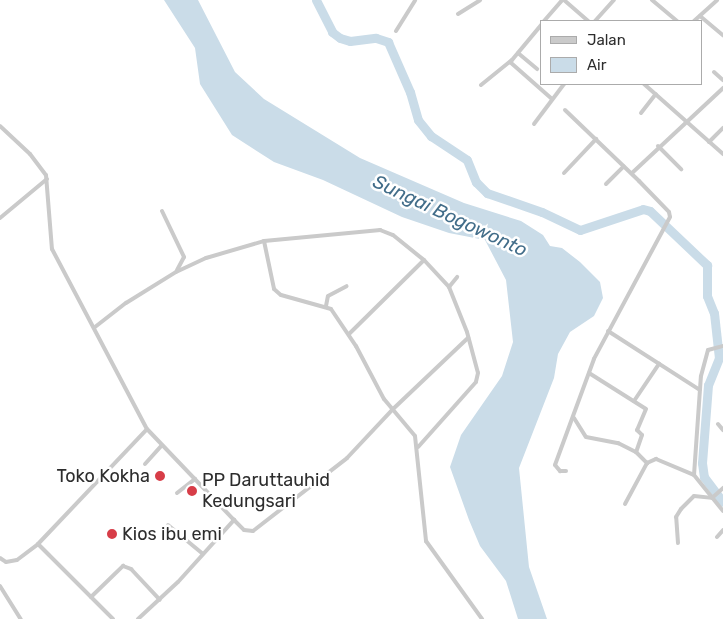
<!DOCTYPE html>
<style>
body{margin:0}
#map{position:relative;width:723px;height:619px;overflow:hidden;background:#fff;font-family:Rubik,sans-serif}
div>[style]{position:absolute}
[style*='--x']{left:calc(var(--x)*1px);top:calc(var(--y)*1px);width:calc(var(--w)*1px);rotate:calc(var(--a)*1deg)}
.water>*{inset:0;background:#cadce8}
.river>*{height:9px;margin:-4.5px;padding:0 4.5px;transform-origin:4.5px;border-radius:4.5px;background:#cadce8}
.street>*{height:4px;margin:-2px;padding:0 2px;transform-origin:2px;border-radius:2px;background:#cacaca}
.dots>*{width:14px;height:14px;translate:-50% -50%;box-sizing:border-box;border:2px solid #fff;border-radius:50%}
span{translate:-50% -50%;white-space:nowrap;text-align:center;line-height:1.15;-webkit-text-stroke:5px #fff;paint-order:stroke}
.poi-label{font-size:18px;color:#2d2d2d}
.right{translate:-100% -50%;text-align:right}
.left{translate:0 -50%;text-align:left}
.water-label{font-size:19px;color:#426d89;font-style:italic}
.legend{position:absolute;left:540px;top:20px;width:162px;height:65px;box-sizing:border-box;background:#fff;border:1px solid #ababab;margin:0;padding:6px 9px;list-style:none;font-size:15px;color:#2d2d2d}
.legend li{display:flex;align-items:center;gap:10px;height:25px}
.legend b{width:25px;border:1px solid #ababab}
</style>
<div id="map">
<div class="water">
<div style="clip-path:polygon(164px 0,198px 0,235px 72px,264px 99px,360px 158px,464px 203px,521px 221px,543px 235px,550px 246px,562px 248px,580px 262px,600px 282px,603px 298px,594px 316px,570px 332px,558px 354px,554px 378px,519px 468px,529px 567px,547px 619px,518px 619px,506px 581px,480px 546px,469px 520px,450px 467px,461px 435px,502px 376px,513px 342px,506px 280px,485px 240px,449px 233px,402px 217px,323px 180px,274px 162px,232px 135px,200px 84px,195px 48px)"></div>
</div>
<div class="river">
<div style="--x:316;--y:0;--w:36;--a:63"></div>
<div style="--x:332;--y:32;--w:10;--a:37"></div>
<div style="--x:340;--y:38;--w:10;--a:17"></div>
<div style="--x:350;--y:41;--w:26;--a:-7"></div>
<div style="--x:376;--y:38;--w:13;--a:18"></div>
<div style="--x:388;--y:42;--w:55;--a:66.3"></div>
<div style="--x:410;--y:92;--w:29;--a:74"></div>
<div style="--x:418;--y:120;--w:21;--a:51"></div>
<div style="--x:431;--y:136;--w:43;--a:33.7"></div>
<div style="--x:467;--y:160;--w:24;--a:68"></div>
<div style="--x:476;--y:182;--w:16;--a:45"></div>
<div style="--x:487;--y:193;--w:58;--a:19.1"></div>
<div style="--x:542;--y:212;--w:42;--a:25.3"></div>
<div style="--x:580;--y:230;--w:66;--a:-18.4"></div>
<div style="--x:643;--y:209;--w:7;--a:16"></div>
<div style="--x:650;--y:211;--w:79;--a:43.5"></div>
<div style="--x:707;--y:265;--w:31;--a:90"></div>
<div style="--x:707;--y:296;--w:18;--a:68"></div>
<div style="--x:714;--y:313;--w:45;--a:83.7"></div>
<div style="--x:719;--y:358;--w:29;--a:112"></div>
<div style="--x:708;--y:385;--w:78;--a:94.4"></div>
<div style="--x:702;--y:463;--w:14;--a:82"></div>
<div style="--x:704;--y:477;--w:31;--a:53"></div>
</div>
<div class="street">
<div style="--x:564;--y:0;--w:32;--a:41"></div>
<div style="--x:652;--y:0;--w:33;--a:40"></div>
<div style="--x:458;--y:14;--w:26;--a:-32"></div>
<div style="--x:700;--y:16;--w:30;--a:40"></div>
<div style="--x:544;--y:21;--w:28;--a:-49"></div>
<div style="--x:595;--y:21;--w:28;--a:-48"></div>
<div style="--x:694;--y:21;--w:31;--a:-42"></div>
<div style="--x:396;--y:31;--w:36;--a:-58"></div>
<div style="--x:518;--y:53;--w:25;--a:40"></div>
<div style="--x:510;--y:62;--w:56;--a:41.4"></div>
<div style="--x:714;--y:72;--w:12;--a:42"></div>
<div style="--x:644;--y:84;--w:106;--a:41.5"></div>
<div style="--x:481;--y:85;--w:40;--a:-39"></div>
<div style="--x:512;--y:60;--w:47;--a:-50.2"></div>
<div style="--x:565;--y:110;--w:103;--a:43.8"></div>
<div style="--x:639;--y:181;--w:43;--a:45.9"></div>
<div style="--x:669;--y:212;--w:5;--a:79"></div>
<div style="--x:670;--y:217;--w:161;--a:118.2"></div>
<div style="--x:594;--y:359;--w:113;--a:110.2"></div>
<div style="--x:555;--y:465;--w:8;--a:50"></div>
<div style="--x:560;--y:471;--w:6;--a:0"></div>
<div style="--x:641;--y:113;--w:24;--a:-52"></div>
<div style="--x:534;--y:124;--w:50;--a:-53.1"></div>
<div style="--x:0;--y:126;--w:41;--a:43"></div>
<div style="--x:30;--y:154;--w:26;--a:53"></div>
<div style="--x:46;--y:175;--w:74;--a:85.4"></div>
<div style="--x:52;--y:249;--w:204;--a:62.2"></div>
<div style="--x:147;--y:429;--w:126;--a:46.3"></div>
<div style="--x:709;--y:142;--w:20;--a:-45"></div>
<div style="--x:658;--y:146;--w:33;--a:45"></div>
<div style="--x:564;--y:173;--w:47;--a:-46.7"></div>
<div style="--x:632;--y:173;--w:125;--a:-43"></div>
<div style="--x:606;--y:184;--w:25;--a:-45"></div>
<div style="--x:162;--y:211;--w:51;--a:64.4"></div>
<div style="--x:184;--y:257;--w:15;--a:118"></div>
<div style="--x:0;--y:218;--w:61;--a:-39.7"></div>
<div style="--x:264;--y:241;--w:117;--a:-5.4"></div>
<div style="--x:380;--y:230;--w:14;--a:21"></div>
<div style="--x:393;--y:235;--w:40;--a:39"></div>
<div style="--x:424;--y:260;--w:37;--a:47"></div>
<div style="--x:449;--y:287;--w:48;--a:68.2"></div>
<div style="--x:467;--y:332;--w:42;--a:75"></div>
<div style="--x:478;--y:373;--w:9;--a:103"></div>
<div style="--x:476;--y:382;--w:87;--a:131.7"></div>
<div style="--x:449;--y:287;--w:13;--a:-51"></div>
<div style="--x:326;--y:306;--w:10;--a:-79"></div>
<div style="--x:328;--y:296;--w:21;--a:-28"></div>
<div style="--x:95;--y:327;--w:39;--a:-38"></div>
<div style="--x:126;--y:303;--w:59;--a:-31.8"></div>
<div style="--x:176;--y:272;--w:33;--a:-25"></div>
<div style="--x:206;--y:258;--w:60;--a:-16.3"></div>
<div style="--x:264;--y:241;--w:49;--a:78.2"></div>
<div style="--x:274;--y:289;--w:9;--a:41"></div>
<div style="--x:281;--y:295;--w:52;--a:15.6"></div>
<div style="--x:331;--y:309;--w:45;--a:56"></div>
<div style="--x:356;--y:346;--w:60;--a:62.2"></div>
<div style="--x:384;--y:399;--w:48;--a:50"></div>
<div style="--x:415;--y:436;--w:106;--a:84"></div>
<div style="--x:426;--y:541;--w:96;--a:54.3"></div>
<div style="--x:608;--y:331;--w:109;--a:32.7"></div>
<div style="--x:349;--y:334;--w:105;--a:-44.6"></div>
<div style="--x:589;--y:373;--w:67;--a:32.3"></div>
<div style="--x:646;--y:409;--w:23;--a:113"></div>
<div style="--x:637;--y:430;--w:7;--a:45"></div>
<div style="--x:642;--y:435;--w:18;--a:109"></div>
<div style="--x:636;--y:452;--w:16;--a:45"></div>
<div style="--x:634;--y:401;--w:45;--a:-56"></div>
<div style="--x:574;--y:418;--w:22;--a:58"></div>
<div style="--x:586;--y:437;--w:33;--a:11"></div>
<div style="--x:618;--y:443;--w:20;--a:27"></div>
<div style="--x:718;--y:424;--w:8;--a:50"></div>
<div style="--x:145;--y:464;--w:24;--a:-48"></div>
<div style="--x:694;--y:475;--w:99;--a:-86"></div>
<div style="--x:701;--y:376;--w:27;--a:-75"></div>
<div style="--x:708;--y:350;--w:16;--a:-15"></div>
<div style="--x:177;--y:493;--w:23;--a:-38"></div>
<div style="--x:625;--y:504;--w:47;--a:-61.8"></div>
<div style="--x:647;--y:463;--w:10;--a:-24"></div>
<div style="--x:656;--y:459;--w:41;--a:22.8"></div>
<div style="--x:694;--y:475;--w:46;--a:51.1"></div>
<div style="--x:168;--y:525;--w:45;--a:39.6"></div>
<div style="--x:717;--y:537;--w:9;--a:-49"></div>
<div style="--x:678;--y:543;--w:26;--a:-94"></div>
<div style="--x:676;--y:517;--w:9;--a:-58"></div>
<div style="--x:681;--y:509;--w:18;--a:-45"></div>
<div style="--x:694;--y:496;--w:18;--a:6"></div>
<div style="--x:712;--y:498;--w:15;--a:-42"></div>
<div style="--x:38;--y:544;--w:106;--a:45"></div>
<div style="--x:0;--y:558;--w:7;--a:34"></div>
<div style="--x:6;--y:562;--w:11;--a:-10"></div>
<div style="--x:17;--y:560;--w:26;--a:-37"></div>
<div style="--x:38;--y:544;--w:158;--a:-46.5"></div>
<div style="--x:0;--y:586;--w:39;--a:58"></div>
<div style="--x:91;--y:597;--w:45;--a:-44.1"></div>
<div style="--x:123;--y:566;--w:9;--a:21"></div>
<div style="--x:131;--y:569;--w:42;--a:46.9"></div>
<div style="--x:138;--y:619;--w:54;--a:-42.8"></div>
<div style="--x:178;--y:582;--w:84;--a:-47.9"></div>
<div style="--x:234;--y:520;--w:14;--a:45"></div>
<div style="--x:244;--y:530;--w:9;--a:6"></div>
<div style="--x:253;--y:531;--w:119;--a:-37.8"></div>
<div style="--x:347;--y:458;--w:66;--a:-46.8"></div>
<div style="--x:392;--y:410;--w:105;--a:-43.5"></div>
</div>
<div class="dots">
<div style="left:160px;top:476px;background:#d73d48"></div>
<div style="left:192px;top:491px;background:#d73d48"></div>
<div style="left:112px;top:534px;background:#d73d48"></div>
</div>
<div class="poi-label">
<span class="right" style="left:150px;top:476px">Toko Kokha</span>
<span class="left" style="left:202px;top:491px">PP Daruttauhid<br>Kedungsari</span>
<span class="left" style="left:122px;top:534px">Kios ibu emi</span>
</div>
<div class="water-label">
<span style="left:450px;top:216px;rotate:25deg">Sungai Bogowonto</span>
</div>
<ul class="legend">
<li><b style="height:6px;background:#cacaca"></b>Jalan</li>
<li><b style="height:14px;background:#cadce8"></b>Air</li>
</ul>
</div>
